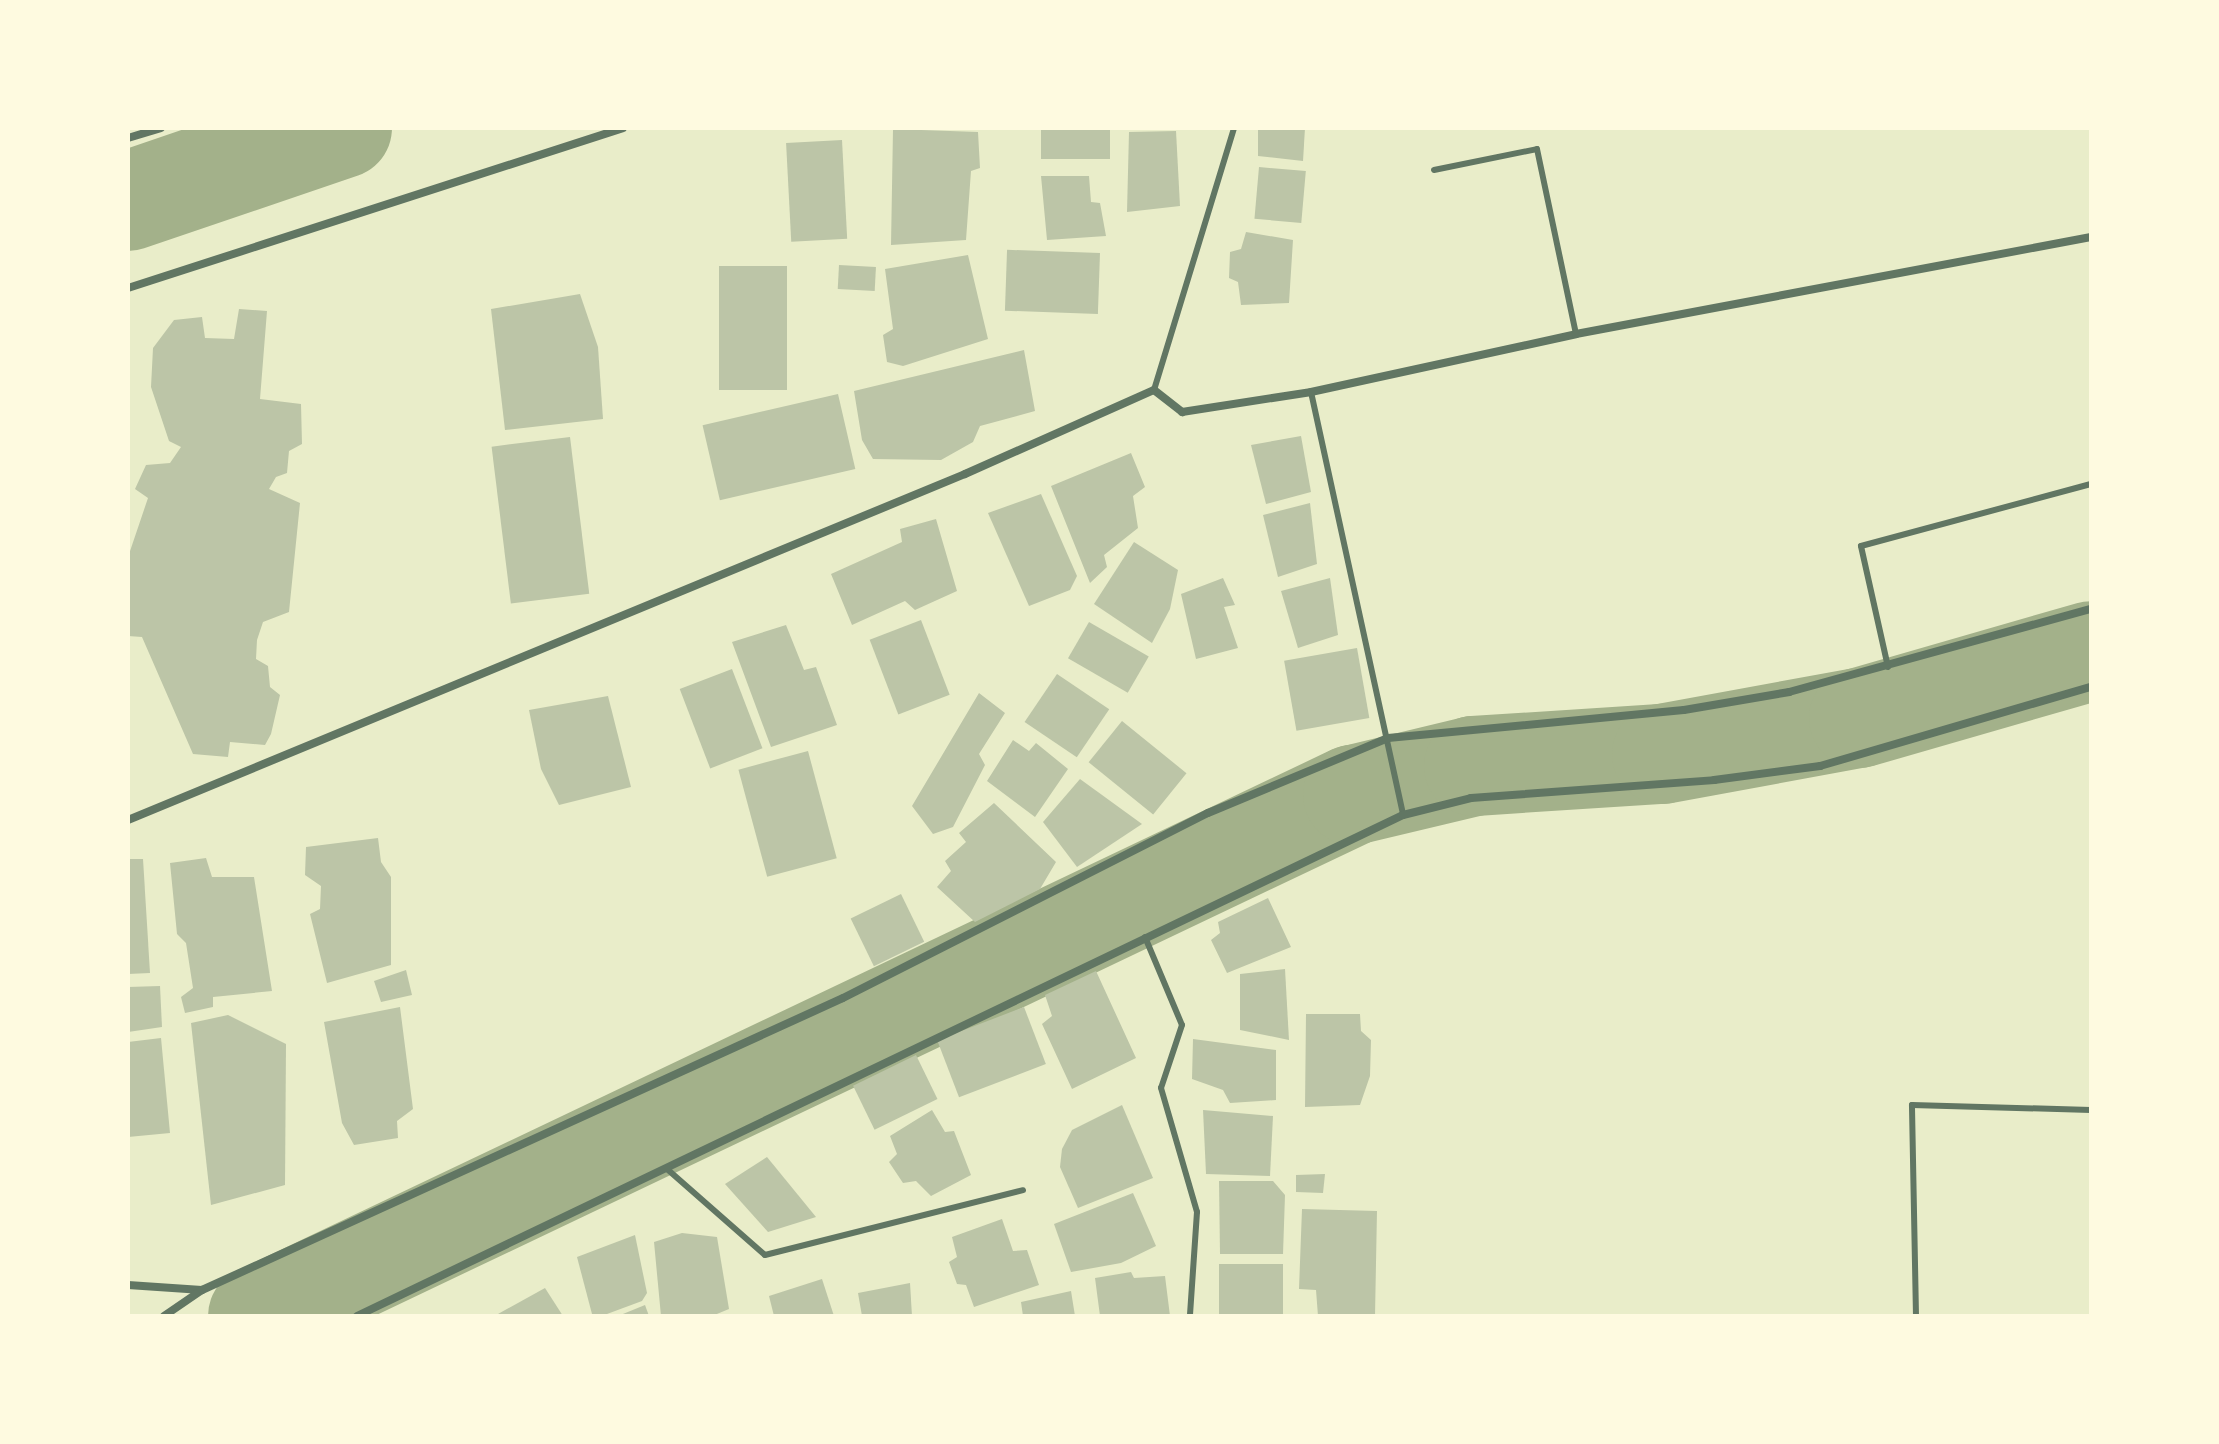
<!DOCTYPE html>
<style>
body{margin:0}
#map{position:relative;width:2219px;height:1444px;overflow:hidden;background:#e9edc9;font-family:Montserrat,sans-serif}
div>[style]{position:absolute}
[style*='--x']{left:calc(var(--x)*1px);top:calc(var(--y)*1px);width:calc(var(--w)*1px);rotate:calc(var(--a)*1deg)}
.river>*{height:100px;margin:-50px;padding:0 50px;transform-origin:50px;border-radius:50px;background:#a3b18a}
.building>*{inset:0;background:#bcc5a7;transform-origin:0 0}
.service>*{height:6px;margin:-3px;padding:0 3px;transform-origin:3px;border-radius:3px;background:#617663}
.minor>*{height:8px;margin:-4px;padding:0 4px;transform-origin:4px;border-radius:4px;background:#617663}
span{translate:-50% -50%;white-space:nowrap;text-align:center;line-height:1.15;-webkit-text-stroke:8px #fefae0;paint-order:stroke}
.frame{position:absolute;inset:0;border:130px solid #fefae0;pointer-events:none}
</style>
<div id="map">
<div class="river">
<div style="--x:128;--y:201;--w:226;--a:-18.8"></div>
<div style="--x:258;--y:1316;--w:1213;--a:-25.45"></div>
<div style="--x:1353;--y:795;--w:124;--a:-13.5"></div>
<div style="--x:1474;--y:766;--w:188;--a:-3.7"></div>
<div style="--x:1662;--y:754;--w:200;--a:-10.4"></div>
<div style="--x:1859;--y:718;--w:241;--a:-16.1"></div>
</div>
<div class="building">
<div style="left:1041px;top:128px;width:69px;height:31px"></div>
<div style="clip-path:polygon(1258px 128px,1305px 128px,1303px 161px,1258px 156px)"></div>
<div style="clip-path:polygon(893px 129px,978px 132px,980px 168px,971px 171px,966px 240px,891px 245px)"></div>
<div style="clip-path:polygon(1176px 131px,1180px 206px,1127px 212px,1129px 132px)"></div>
<div style="left:842px;top:140px;width:99px;height:56px;rotate:87deg"></div>
<div style="left:1259px;top:167px;width:47px;height:52px;rotate:5deg"></div>
<div style="clip-path:polygon(1041px 176px,1089px 176px,1091px 202px,1100px 203px,1106px 236px,1047px 240px)"></div>
<div style="clip-path:polygon(1246px 232px,1293px 240px,1289px 303px,1241px 305px,1238px 282px,1229px 278px,1230px 252px,1241px 249px)"></div>
<div style="left:1100px;top:253px;width:61px;height:93px;rotate:92deg"></div>
<div style="clip-path:polygon(968px 255px,988px 339px,903px 366px,887px 362px,883px 335px,893px 329px,885px 269px)"></div>
<div style="left:839px;top:265px;width:37px;height:24px;rotate:3deg"></div>
<div style="left:787px;top:266px;width:124px;height:68px;rotate:90deg"></div>
<div style="clip-path:polygon(580px 294px,598px 347px,603px 419px,505px 430px,491px 309px)"></div>
<div style="clip-path:polygon(239px 309px,267px 311px,260px 399px,301px 404px,302px 444px,289px 451px,287px 473px,276px 477px,269px 489px,300px 503px,289px 612px,263px 622px,257px 640px,256px 659px,268px 666px,270px 687px,280px 695px,271px 734px,265px 745px,230px 742px,228px 757px,193px 754px,142px 637px,128px 636px,128px 557px,148px 498px,135px 489px,146px 465px,170px 463px,181px 447px,169px 441px,151px 387px,153px 348px,174px 320px,202px 317px,205px 338px,234px 339px)"></div>
<div style="clip-path:polygon(1024px 350px,1035px 411px,980px 426px,973px 442px,941px 460px,873px 459px,862px 440px,854px 391px)"></div>
<div style="left:838px;top:394px;width:77px;height:139px;rotate:77deg"></div>
<div style="clip-path:polygon(1301px 436px,1311px 492px,1266px 504px,1251px 445px)"></div>
<div style="left:570px;top:437px;width:158px;height:79px;rotate:83deg"></div>
<div style="clip-path:polygon(1131px 453px,1145px 487px,1133px 496px,1138px 528px,1104px 555px,1107px 567px,1090px 583px,1051px 486px)"></div>
<div style="clip-path:polygon(1041px 494px,1077px 576px,1070px 590px,1029px 606px,988px 513px)"></div>
<div style="clip-path:polygon(1310px 503px,1317px 564px,1278px 577px,1263px 515px)"></div>
<div style="clip-path:polygon(936px 519px,957px 591px,915px 610px,905px 601px,852px 625px,831px 574px,902px 542px,900px 529px)"></div>
<div style="clip-path:polygon(1134px 542px,1178px 570px,1170px 609px,1152px 643px,1094px 604px)"></div>
<div style="clip-path:polygon(1223px 578px,1235px 605px,1224px 607px,1238px 648px,1196px 659px,1181px 594px)"></div>
<div style="clip-path:polygon(1330px 578px,1338px 635px,1298px 648px,1281px 591px)"></div>
<div style="left:921px;top:620px;width:80px;height:55px;rotate:69deg"></div>
<div style="left:1089px;top:622px;width:69px;height:42px;rotate:30deg"></div>
<div style="clip-path:polygon(786px 625px,804px 670px,816px 667px,837px 725px,771px 747px,732px 642px)"></div>
<div style="left:1357px;top:648px;width:71px;height:74px;rotate:80deg"></div>
<div style="left:732px;top:669px;width:85px;height:56px;rotate:69deg"></div>
<div style="left:1057px;top:674px;width:63px;height:58px;rotate:34deg"></div>
<div style="clip-path:polygon(979px 693px,1005px 713px,979px 754px,985px 765px,953px 827px,933px 834px,912px 806px)"></div>
<div style="clip-path:polygon(608px 696px,631px 787px,559px 805px,541px 769px,529px 710px)"></div>
<div style="left:1122px;top:721px;width:83px;height:53px;rotate:39deg"></div>
<div style="clip-path:polygon(1013px 740px,1029px 751px,1036px 743px,1068px 769px,1035px 817px,987px 781px)"></div>
<div style="left:808px;top:751px;width:111px;height:72px;rotate:75deg"></div>
<div style="clip-path:polygon(1080px 779px,1142px 824px,1077px 867px,1043px 822px)"></div>
<div style="clip-path:polygon(994px 803px,1056px 862px,1040px 889px,975px 922px,937px 887px,951px 871px,945px 861px,966px 842px,959px 833px)"></div>
<div style="clip-path:polygon(378px 838px,381px 862px,391px 877px,391px 965px,327px 983px,310px 914px,320px 909px,321px 886px,305px 875px,306px 847px)"></div>
<div style="clip-path:polygon(206px 858px,212px 877px,254px 877px,272px 991px,213px 997px,213px 1007px,185px 1013px,181px 997px,193px 988px,186px 943px,177px 934px,170px 863px)"></div>
<div style="clip-path:polygon(128px 859px,143px 859px,150px 973px,128px 974px)"></div>
<div style="left:901px;top:894px;width:53px;height:56px;rotate:64deg"></div>
<div style="clip-path:polygon(1268px 898px,1291px 947px,1227px 973px,1211px 940px,1220px 933px,1218px 922px)"></div>
<div style="clip-path:polygon(1285px 969px,1289px 1040px,1240px 1030px,1240px 974px)"></div>
<div style="clip-path:polygon(406px 970px,412px 995px,381px 1002px,374px 981px)"></div>
<div style="clip-path:polygon(1096px 971px,1136px 1058px,1072px 1089px,1042px 1024px,1052px 1016px,1045px 995px)"></div>
<div style="clip-path:polygon(160px 986px,162px 1027px,128px 1032px,128px 987px)"></div>
<div style="clip-path:polygon(400px 1007px,413px 1109px,397px 1121px,398px 1138px,354px 1145px,342px 1123px,324px 1022px)"></div>
<div style="left:1024px;top:1007px;width:61px;height:93px;rotate:69deg"></div>
<div style="clip-path:polygon(1306px 1014px,1360px 1014px,1361px 1031px,1371px 1040px,1370px 1076px,1360px 1105px,1305px 1107px)"></div>
<div style="clip-path:polygon(228px 1015px,286px 1044px,285px 1185px,211px 1205px,191px 1023px)"></div>
<div style="clip-path:polygon(161px 1038px,170px 1133px,128px 1137px,128px 1042px)"></div>
<div style="clip-path:polygon(1193px 1039px,1276px 1050px,1276px 1100px,1230px 1103px,1223px 1090px,1192px 1079px)"></div>
<div style="left:916px;top:1055px;width:49px;height:70px;rotate:64deg"></div>
<div style="clip-path:polygon(1122px 1105px,1153px 1178px,1078px 1208px,1060px 1167px,1062px 1149px,1072px 1130px)"></div>
<div style="clip-path:polygon(932px 1110px,945px 1132px,954px 1131px,971px 1175px,931px 1196px,916px 1181px,903px 1183px,889px 1162px,897px 1154px,890px 1136px)"></div>
<div style="clip-path:polygon(1203px 1110px,1273px 1116px,1270px 1176px,1206px 1174px)"></div>
<div style="clip-path:polygon(767px 1157px,816px 1217px,768px 1232px,725px 1184px)"></div>
<div style="clip-path:polygon(1325px 1174px,1323px 1193px,1296px 1192px,1296px 1175px)"></div>
<div style="clip-path:polygon(1219px 1181px,1273px 1181px,1285px 1195px,1283px 1254px,1220px 1254px)"></div>
<div style="clip-path:polygon(1133px 1193px,1156px 1246px,1121px 1263px,1071px 1272px,1054px 1224px)"></div>
<div style="clip-path:polygon(1302px 1209px,1377px 1211px,1375px 1316px,1318px 1316px,1316px 1290px,1299px 1289px)"></div>
<div style="clip-path:polygon(1002px 1219px,1013px 1251px,1027px 1250px,1039px 1285px,974px 1307px,966px 1285px,957px 1284px,949px 1262px,957px 1257px,952px 1237px)"></div>
<div style="clip-path:polygon(682px 1233px,717px 1237px,729px 1309px,712px 1316px,661px 1316px,654px 1242px)"></div>
<div style="clip-path:polygon(635px 1235px,647px 1293px,642px 1301px,607px 1314px,592px 1314px,577px 1257px)"></div>
<div style="left:1219px;top:1264px;width:64px;height:52px"></div>
<div style="clip-path:polygon(1131px 1272px,1134px 1278px,1165px 1276px,1170px 1316px,1100px 1316px,1095px 1278px)"></div>
<div style="clip-path:polygon(822px 1279px,834px 1316px,774px 1316px,769px 1296px)"></div>
<div style="clip-path:polygon(910px 1283px,912px 1316px,862px 1316px,858px 1293px)"></div>
<div style="clip-path:polygon(545px 1288px,563px 1316px,499px 1316px,498px 1314px)"></div>
<div style="clip-path:polygon(1071px 1291px,1075px 1316px,1023px 1316px,1021px 1302px)"></div>
<div style="clip-path:polygon(645px 1305px,649px 1316px,618px 1316px)"></div>
</div>
<div class="service">
<div style="--x:1434;--y:170;--w:105;--a:-11.5"></div>
<div style="--x:1537;--y:149;--w:189;--a:78.1"></div>
<div style="--x:1154;--y:390;--w:274;--a:-73"></div>
<div style="--x:1311;--y:392;--w:433;--a:77.7"></div>
<div style="--x:1888;--y:667;--w:124;--a:-102.6"></div>
<div style="--x:1861;--y:546;--w:238;--a:-15.1"></div>
<div style="--x:1145;--y:937;--w:95;--a:67.2"></div>
<div style="--x:1182;--y:1025;--w:66;--a:108.4"></div>
<div style="--x:1161;--y:1088;--w:129;--a:73.8"></div>
<div style="--x:1197;--y:1212;--w:104;--a:93.9"></div>
<div style="--x:667;--y:1169;--w:130;--a:41.3"></div>
<div style="--x:765;--y:1255;--w:266;--a:-14.1"></div>
<div style="--x:1916;--y:1316;--w:211;--a:-91.1"></div>
<div style="--x:1912;--y:1105;--w:179;--a:1.6"></div>
</div>
<div class="minor">
<div style="--x:128;--y:138;--w:34;--a:-17"></div>
<div style="--x:128;--y:288;--w:520;--a:-17.91"></div>
<div style="--x:128;--y:820;--w:906;--a:-22.46"></div>
<div style="--x:965;--y:474;--w:207;--a:-24"></div>
<div style="--x:1154;--y:390;--w:36;--a:38"></div>
<div style="--x:1182;--y:412;--w:131;--a:-8.8"></div>
<div style="--x:1311;--y:392;--w:271;--a:-12.3"></div>
<div style="--x:1576;--y:334;--w:524;--a:-10.67"></div>
<div style="--x:128;--y:1285;--w:74;--a:3.9"></div>
<div style="--x:164;--y:1316;--w:46;--a:-34.4"></div>
<div style="--x:202;--y:1290;--w:704;--a:-24.49"></div>
<div style="--x:843;--y:998;--w:409;--a:-26.9"></div>
<div style="--x:1208;--y:813;--w:195;--a:-22.6"></div>
<div style="--x:1388;--y:738;--w:297;--a:-5.4"></div>
<div style="--x:1684;--y:710;--w:107;--a:-9.7"></div>
<div style="--x:1789;--y:692;--w:313;--a:-15.4"></div>
<div style="--x:357;--y:1316;--w:1160;--a:-25.59"></div>
<div style="--x:1403;--y:815;--w:70;--a:-14"></div>
<div style="--x:1471;--y:798;--w:244;--a:-4.2"></div>
<div style="--x:1714;--y:780;--w:107;--a:-7.5"></div>
<div style="--x:1820;--y:766;--w:282;--a:-16.3"></div>
</div>
<div class="frame"></div>
</div>
